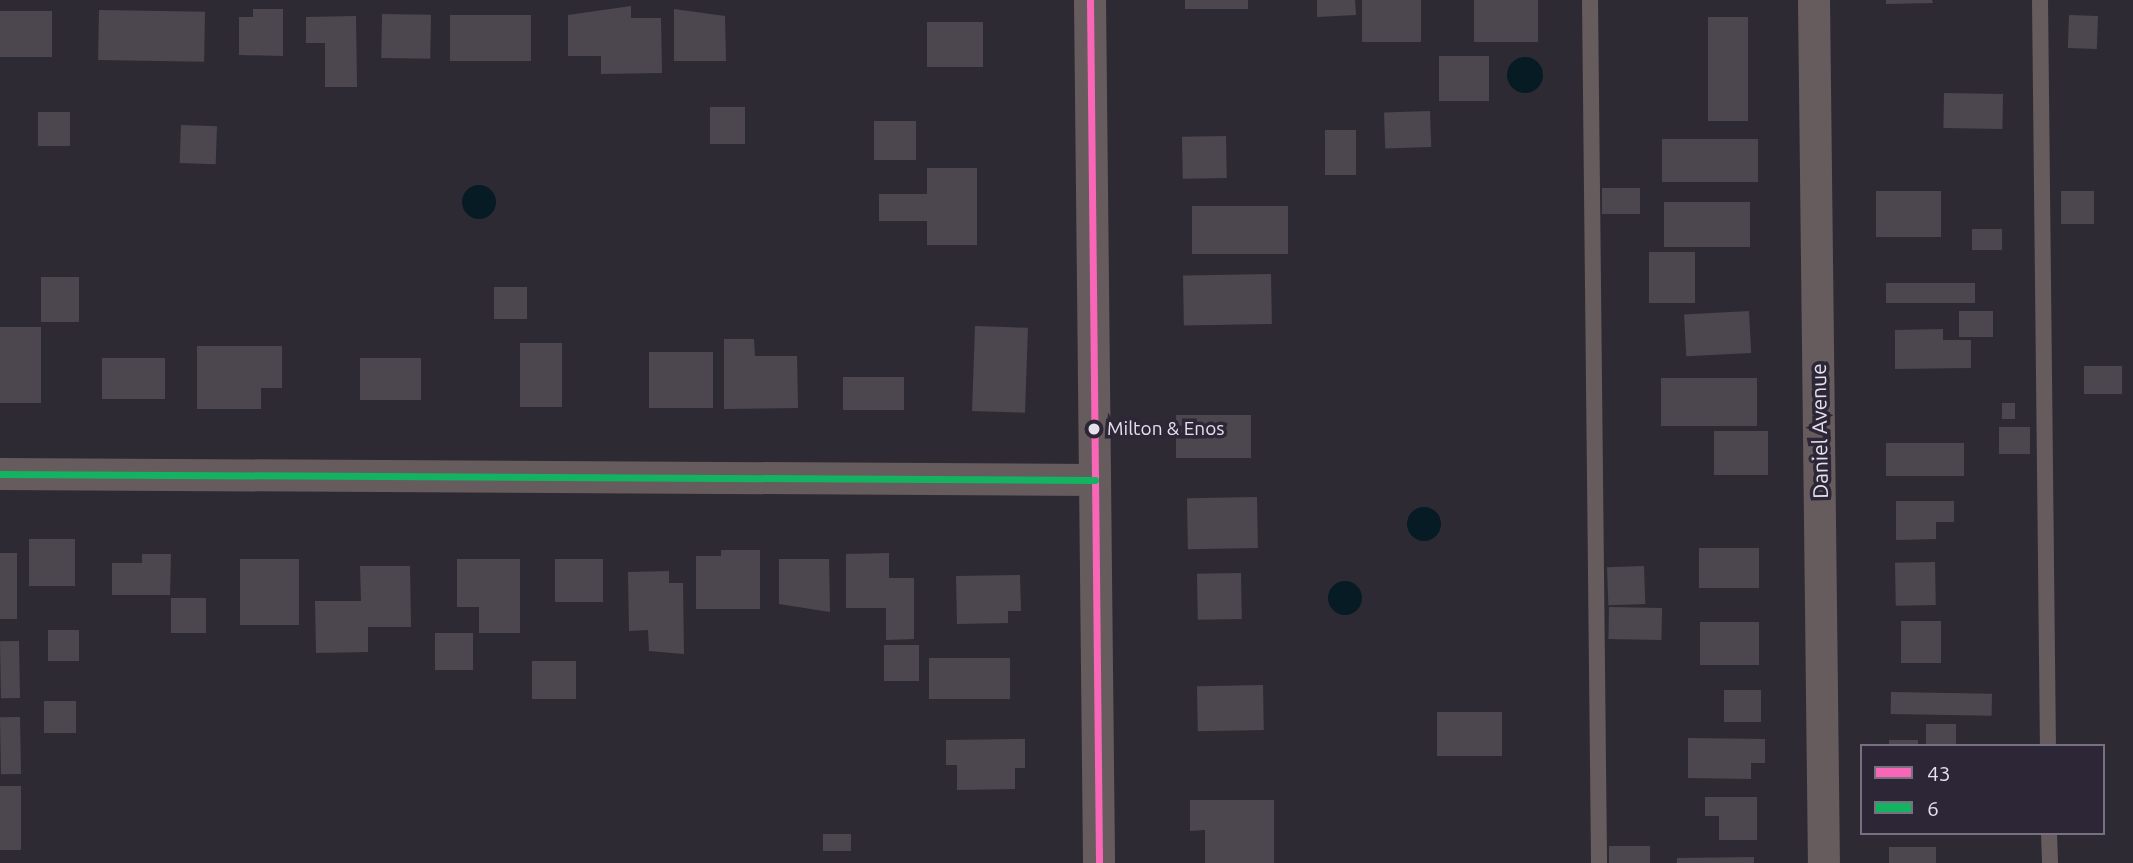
<!DOCTYPE html>
<style>
body{margin:0}
#map{position:relative;width:2133px;height:863px;overflow:hidden;background:#2e2a33;font-family:Ubuntu,sans-serif}
div>[style]{position:absolute}
[style*='--x']{left:calc(var(--x)*1px);top:calc(var(--y)*1px);width:calc(var(--w)*1px);rotate:calc(var(--a)*1deg)}
.water>*{inset:0;background:#061b24}
.round{border-radius:50%}
.building>*{inset:0;background:#4c474e;transform-origin:0 0}
.lane>*{height:16px;margin:-8px;padding:0 8px;transform-origin:8px;border-radius:8px;background:#665c5d}
.street>*{height:32px;margin:-16px;padding:0 16px;transform-origin:16px;border-radius:16px;background:#665c5d}
.bus-1>*{height:7px;margin:-3.5px;padding:0 3.5px;transform-origin:3.5px;border-radius:3.5px;background:#fa66b7}
.bus-2>*{height:7px;margin:-3.5px;padding:0 3.5px;transform-origin:3.5px;border-radius:3.5px;background:#13b361}
.dots>*{width:19px;height:19px;translate:-50% -50%;box-sizing:border-box;border:4px solid #2d2637;border-radius:50%}
span{translate:-50% -50%;white-space:nowrap;text-align:center;line-height:1.15;-webkit-text-stroke:7px #2d2637;paint-order:stroke}
.bus-label{font-size:19px;color:#e4e0ec}
.left{translate:0 -50%;text-align:left}
.street-label{font-size:21px;color:#e4e0ec}
.legend{position:absolute;left:1860px;top:744px;width:245px;height:91px;box-sizing:border-box;background:#2d2637;border:2px solid #76707f;margin:0;padding:9px 12px;list-style:none;font-size:21px;color:#e4e0ec}
.legend li{display:flex;align-items:center;gap:14px;height:35px}
.legend b{width:35px;border:2px solid #76707f}
</style>
<div id="map">
<div class="water">
<div class="round" style="left:1507px;top:57px;width:36px;height:36px"></div>
<div class="round" style="left:462px;top:185px;width:34px;height:34px"></div>
<div class="round" style="left:1407px;top:507px;width:34px;height:34px"></div>
<div class="round" style="left:1328px;top:581px;width:34px;height:34px"></div>
</div>
<div class="building">
<div style="left:1185px;top:0;width:63px;height:9px"></div>
<div style="clip-path:polygon(1317px 0,1355px 0,1356px 15px,1317px 17px)"></div>
<div style="left:1362px;top:0;width:59px;height:42px"></div>
<div style="left:1474px;top:0;width:64px;height:42px"></div>
<div style="clip-path:polygon(1886px 0,1932px 0,1933px 3px,1886px 4px)"></div>
<div style="clip-path:polygon(631px 6px,631px 18px,661px 18px,662px 73px,601px 74px,601px 56px,568px 56px,568px 15px)"></div>
<div style="clip-path:polygon(253px 9px,283px 9px,283px 56px,239px 55px,239px 17px,253px 17px)"></div>
<div style="clip-path:polygon(674px 9px,725px 16px,726px 61px,674px 61px)"></div>
<div style="left:99px;top:10px;width:106px;height:50px;rotate:1deg"></div>
<div style="left:0;top:11px;width:52px;height:46px"></div>
<div style="left:382px;top:14px;width:49px;height:44px;rotate:1deg"></div>
<div style="left:450px;top:15px;width:81px;height:46px"></div>
<div style="left:2069px;top:15px;width:29px;height:33px;rotate:2deg"></div>
<div style="clip-path:polygon(356px 16px,357px 87px,325px 87px,325px 43px,306px 43px,306px 17px)"></div>
<div style="left:1708px;top:17px;width:40px;height:104px"></div>
<div style="left:927px;top:22px;width:56px;height:45px"></div>
<div style="left:1439px;top:56px;width:50px;height:45px"></div>
<div style="left:1944px;top:93px;width:59px;height:35px;rotate:1deg"></div>
<div style="left:710px;top:107px;width:35px;height:37px"></div>
<div style="left:1430px;top:111px;width:36px;height:46px;rotate:88deg"></div>
<div style="left:38px;top:112px;width:32px;height:34px"></div>
<div style="left:874px;top:121px;width:42px;height:39px"></div>
<div style="left:181px;top:125px;width:36px;height:38px;rotate:2deg"></div>
<div style="left:1325px;top:130px;width:31px;height:45px"></div>
<div style="left:1226px;top:136px;width:42px;height:44px;rotate:89deg"></div>
<div style="left:1662px;top:139px;width:96px;height:43px"></div>
<div style="clip-path:polygon(927px 168px,977px 168px,977px 245px,927px 245px,927px 221px,879px 221px,879px 194px,927px 194px)"></div>
<div style="left:1640px;top:188px;width:26px;height:38px;rotate:90deg"></div>
<div style="left:1876px;top:191px;width:65px;height:46px"></div>
<div style="left:2061px;top:191px;width:33px;height:33px"></div>
<div style="left:1664px;top:202px;width:86px;height:45px"></div>
<div style="left:1288px;top:206px;width:48px;height:96px;rotate:90deg"></div>
<div style="left:1972px;top:229px;width:30px;height:21px"></div>
<div style="left:1649px;top:252px;width:46px;height:51px"></div>
<div style="left:1271px;top:274px;width:50px;height:88px;rotate:89deg"></div>
<div style="left:41px;top:277px;width:38px;height:45px"></div>
<div style="left:1975px;top:283px;width:20px;height:89px;rotate:90deg"></div>
<div style="left:527px;top:287px;width:32px;height:33px;rotate:90deg"></div>
<div style="left:1749px;top:311px;width:42px;height:65px;rotate:87deg"></div>
<div style="left:1959px;top:311px;width:34px;height:26px"></div>
<div style="left:975px;top:326px;width:53px;height:85px;rotate:2deg"></div>
<div style="left:0;top:327px;width:41px;height:76px"></div>
<div style="clip-path:polygon(1943px 329px,1943px 340px,1971px 340px,1971px 368px,1895px 369px,1895px 330px)"></div>
<div style="clip-path:polygon(724px 339px,754px 339px,755px 356px,797px 356px,798px 408px,724px 409px)"></div>
<div style="left:520px;top:343px;width:42px;height:64px"></div>
<div style="clip-path:polygon(197px 346px,282px 346px,282px 388px,261px 388px,261px 409px,197px 409px)"></div>
<div style="left:649px;top:352px;width:64px;height:56px"></div>
<div style="left:102px;top:358px;width:63px;height:41px"></div>
<div style="left:360px;top:358px;width:61px;height:42px"></div>
<div style="left:2084px;top:366px;width:38px;height:28px"></div>
<div style="left:843px;top:377px;width:61px;height:33px"></div>
<div style="left:1661px;top:378px;width:96px;height:48px"></div>
<div style="left:2002px;top:403px;width:13px;height:16px"></div>
<div style="left:1176px;top:415px;width:75px;height:43px"></div>
<div style="left:2030px;top:427px;width:27px;height:31px;rotate:90deg"></div>
<div style="left:1714px;top:431px;width:54px;height:44px"></div>
<div style="left:1964px;top:443px;width:33px;height:78px;rotate:90deg"></div>
<div style="left:1257px;top:497px;width:51px;height:70px;rotate:89deg"></div>
<div style="clip-path:polygon(1896px 501px,1954px 501px,1954px 522px,1936px 522px,1936px 539px,1896px 540px)"></div>
<div style="left:29px;top:539px;width:46px;height:47px"></div>
<div style="left:1699px;top:548px;width:60px;height:40px"></div>
<div style="clip-path:polygon(721px 550px,760px 550px,760px 609px,696px 609px,696px 556px,721px 556px)"></div>
<div style="left:0;top:553px;width:17px;height:66px"></div>
<div style="clip-path:polygon(889px 553px,889px 578px,914px 578px,914px 639px,886px 640px,886px 608px,846px 608px,846px 554px)"></div>
<div style="clip-path:polygon(142px 554px,171px 554px,170px 595px,112px 595px,112px 563px,142px 563px)"></div>
<div style="left:240px;top:559px;width:59px;height:66px"></div>
<div style="clip-path:polygon(457px 559px,520px 559px,520px 633px,479px 633px,479px 607px,457px 607px)"></div>
<div style="left:555px;top:559px;width:48px;height:43px"></div>
<div style="clip-path:polygon(779px 559px,829px 559px,830px 612px,779px 604px)"></div>
<div style="left:1935px;top:562px;width:43px;height:40px;rotate:89deg"></div>
<div style="clip-path:polygon(360px 566px,410px 566px,411px 627px,368px 627px,368px 652px,316px 653px,315px 601px,361px 601px)"></div>
<div style="left:1644px;top:566px;width:38px;height:37px;rotate:88deg"></div>
<div style="clip-path:polygon(669px 571px,669px 583px,683px 583px,684px 654px,649px 651px,648px 630px,629px 631px,628px 572px)"></div>
<div style="left:1241px;top:573px;width:46px;height:44px;rotate:89deg"></div>
<div style="clip-path:polygon(1020px 575px,1021px 611px,1008px 611px,1008px 623px,957px 624px,956px 576px)"></div>
<div style="left:171px;top:598px;width:35px;height:35px"></div>
<div style="left:1609px;top:607px;width:53px;height:32px;rotate:1deg"></div>
<div style="left:1901px;top:621px;width:40px;height:42px"></div>
<div style="left:1700px;top:622px;width:59px;height:43px"></div>
<div style="left:48px;top:630px;width:31px;height:31px"></div>
<div style="left:435px;top:633px;width:38px;height:37px"></div>
<div style="left:19px;top:641px;width:57px;height:19px;rotate:89deg"></div>
<div style="left:884px;top:645px;width:35px;height:36px"></div>
<div style="left:1010px;top:658px;width:41px;height:81px;rotate:90deg"></div>
<div style="left:576px;top:661px;width:38px;height:44px;rotate:90deg"></div>
<div style="left:1263px;top:685px;width:45px;height:66px;rotate:89deg"></div>
<div style="left:1724px;top:690px;width:37px;height:32px"></div>
<div style="left:1891px;top:692px;width:101px;height:22px;rotate:1deg"></div>
<div style="left:44px;top:701px;width:32px;height:32px"></div>
<div style="left:1437px;top:712px;width:65px;height:44px"></div>
<div style="left:20px;top:717px;width:57px;height:20px;rotate:89deg"></div>
<div style="left:1926px;top:724px;width:30px;height:20px"></div>
<div style="clip-path:polygon(1688px 738px,1765px 739px,1765px 763px,1751px 763px,1751px 779px,1688px 778px)"></div>
<div style="clip-path:polygon(1025px 739px,1025px 768px,1015px 768px,1015px 789px,957px 790px,957px 765px,946px 765px,946px 740px)"></div>
<div style="left:1889px;top:740px;width:29px;height:6px"></div>
<div style="left:0;top:786px;width:21px;height:64px"></div>
<div style="clip-path:polygon(1705px 797px,1757px 797px,1757px 840px,1719px 840px,1719px 816px,1705px 816px)"></div>
<div style="clip-path:polygon(1190px 800px,1274px 800px,1274px 863px,1205px 863px,1205px 830px,1190px 831px)"></div>
<div style="left:823px;top:834px;width:28px;height:17px"></div>
<div style="left:1650px;top:846px;width:17px;height:41px;rotate:90deg"></div>
<div style="left:1889px;top:847px;width:47px;height:16px"></div>
<div style="clip-path:polygon(1754px 857px,1754px 863px,1677px 863px,1677px 858px)"></div>
</div>
<div class="lane">
<div style="--x:1590;--y:0;--w:863;--a:89.4"></div>
<div style="--x:2040;--y:0;--w:746;--a:89.39"></div>
<div style="--x:2049;--y:833;--w:30;--a:88"></div>
</div>
<div class="street">
<div style="--x:1090;--y:0;--w:863;--a:89.4"></div>
<div style="--x:1814;--y:0;--w:863;--a:89.34"></div>
<div style="--x:0;--y:474;--w:1095;--a:0.31"></div>
</div>
<div class="bus-1">
<div style="--x:1090;--y:0;--w:863;--a:89.4"></div>
</div>
<div class="bus-2">
<div style="--x:0;--y:474;--w:1095;--a:0.31"></div>
</div>
<div class="dots">
<div style="left:1094px;top:429px;background:#e4e0ec"></div>
</div>
<div class="bus-label">
<span class="left" style="left:1107px;top:429px">Milton &amp; Enos</span>
</div>
<div class="street-label">
<span style="left:1819px;top:431px;rotate:-91deg">Daniel Avenue</span>
</div>
<ul class="legend">
<li><b style="height:9px;background:#fa66b7"></b>43</li>
<li><b style="height:9px;background:#13b361"></b>6</li>
</ul>
</div>
